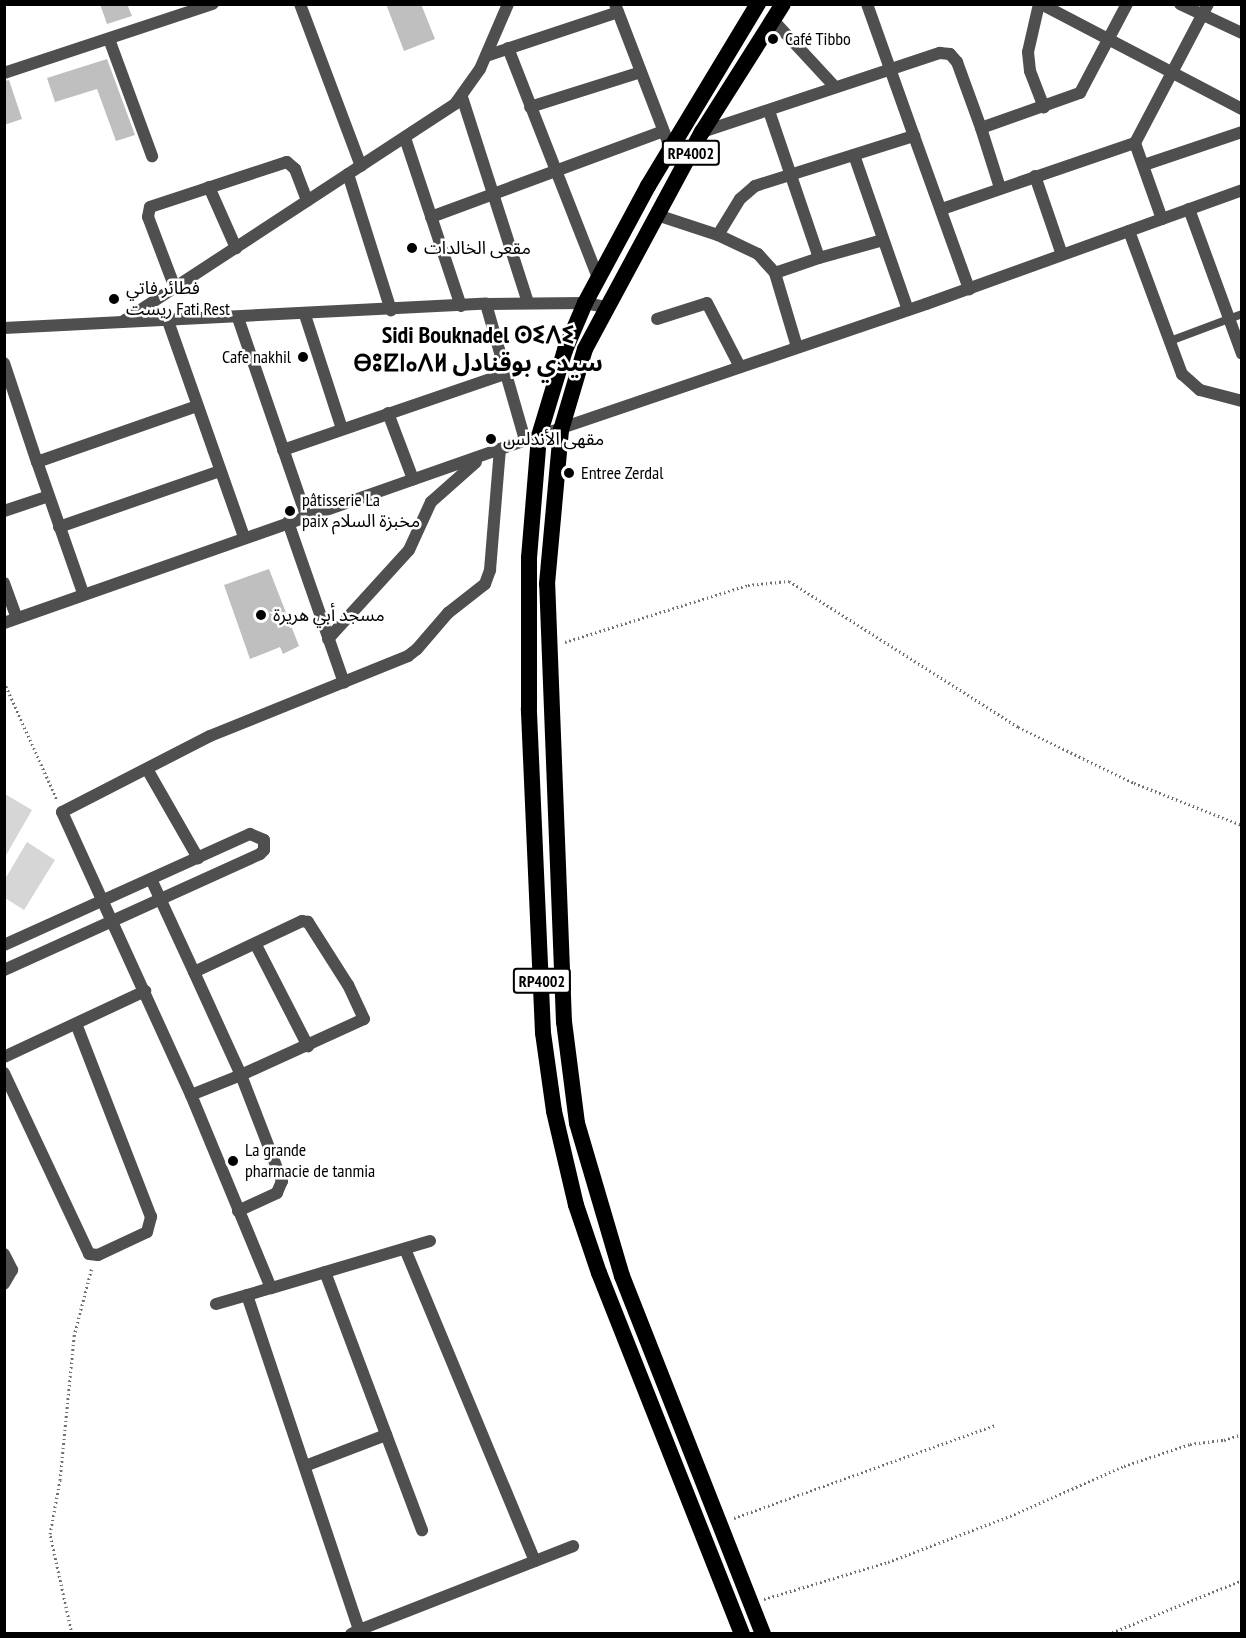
<!DOCTYPE html>
<meta charset="utf-8">
<style>
body{margin:0}
#map{position:relative;width:1246px;height:1638px;overflow:hidden;background:#fff;font-family:"PT Sans Narrow","Noto Sans Arabic","Noto Sans Tifinagh",sans-serif}
div>[style]{position:absolute}
[style*='--x']{left:calc(var(--x)*1px);top:calc(var(--y)*1px);width:calc(var(--w)*1px);rotate:calc(var(--a)*1deg)}
.green>*{inset:0;background:#d6d6d6}
.building>*{inset:0;background:#bfbfbf}
.path>*{height:3px;margin-top:-1.5px;transform-origin:0;background:repeating-linear-gradient(90deg,#717171 0 1.5px,transparent 0 4.5px)}
.service>*{height:8px;margin:-4px;padding:0 4px;transform-origin:4px;border-radius:4px;background:#4f4f4f}
.minor>*{height:12px;margin:-6px;padding:0 6px;transform-origin:6px;border-radius:6px;background:#4f4f4f}
.trunk>*{height:16px;margin:-8px;padding:0 8px;transform-origin:8px;border-radius:8px;background:#000}
.dots>*{width:16px;height:16px;translate:-50% -50%;box-sizing:border-box;border:3px solid #fff;border-radius:50%}
span{translate:-50% -50%;white-space:nowrap;text-align:center;line-height:1.15;-webkit-text-stroke:5px #fff;paint-order:stroke}
.shield-label span{padding:2px 4px;background:#fff;border:2px solid;border-radius:4px;-webkit-text-stroke-width:0}
.shield-label{font-size:16px;color:#000;font-weight:700}
.poi-label{font-size:18px;color:#000}
.left{translate:0 -50%;text-align:left}
.right{translate:-100% -50%;text-align:right}
.district-label{font-size:24px;color:#000;font-weight:700}
.frame{position:absolute;inset:0;border:6px solid #000;pointer-events:none}
</style>
<div id="map">
<div class="green">
<div style="clip-path:polygon(5px 794px,32px 810px,5px 857px)"></div>
<div style="clip-path:polygon(27px 842px,55px 860px,24px 910px,5px 898px,5px 879px)"></div>
</div>
<div class="building">
<div style="clip-path:polygon(100px 4px,127px 4px,132px 16px,107px 24px)"></div>
<div style="clip-path:polygon(386px 4px,421px 4px,435px 39px,404px 51px)"></div>
<div style="clip-path:polygon(107px 59px,135px 135px,116px 141px,97px 89px,55px 102px,47px 78px)"></div>
<div style="clip-path:polygon(9px 80px,22px 119px,4px 125px,4px 81px)"></div>
<div style="clip-path:polygon(269px 569px,299px 646px,283px 654px,280px 647px,250px 659px,224px 585px)"></div>
</div>
<div class="path">
<div style="--x:565;--y:642;--w:192;--a:-17.3"></div>
<div style="--x:748;--y:585;--w:41;--a:-5.6"></div>
<div style="--x:789;--y:581;--w:272;--a:32.5"></div>
<div style="--x:1018;--y:727;--w:129;--a:25.8"></div>
<div style="--x:1134;--y:783;--w:116;--a:21.3"></div>
<div style="--x:4;--y:682;--w:129;--a:65.8"></div>
<div style="--x:734;--y:1518;--w:277;--a:-19.6"></div>
<div style="--x:764;--y:1599;--w:129;--a:-16.6"></div>
<div style="--x:888;--y:1562;--w:130;--a:-20.7"></div>
<div style="--x:1010;--y:1516;--w:124;--a:-23.7"></div>
<div style="--x:1124;--y:1466;--w:70;--a:-18.4"></div>
<div style="--x:1190;--y:1444;--w:34;--a:-7"></div>
<div style="--x:1224;--y:1440;--w:19;--a:-18"></div>
<div style="--x:72;--y:1634;--w:102;--a:-102.4"></div>
<div style="--x:50;--y:1534;--w:55;--a:-79.5"></div>
<div style="--x:60;--y:1480;--w:145;--a:-84.4"></div>
<div style="--x:74;--y:1336;--w:71;--a:-75.4"></div>
<div style="--x:1108;--y:1634;--w:144;--a:-21.9"></div>
</div>
<div class="service">
<div style="--x:1170;--y:341;--w:77;--a:-20.6"></div>
</div>
<div class="minor">
<div style="--x:300;--y:4;--w:173;--a:69.4"></div>
<div style="--x:615;--y:4;--w:153;--a:69"></div>
<div style="--x:867;--y:4;--w:140;--a:70.4"></div>
<div style="--x:1039;--y:4;--w:49;--a:102.9"></div>
<div style="--x:1028;--y:52;--w:19;--a:84"></div>
<div style="--x:1030;--y:71;--w:39;--a:69"></div>
<div style="--x:1041;--y:4;--w:227;--a:27.6"></div>
<div style="--x:1180;--y:4;--w:68;--a:25.1"></div>
<div style="--x:773;--y:20;--w:91;--a:47.2"></div>
<div style="--x:109;--y:39;--w:125;--a:69.8"></div>
<div style="--x:508;--y:48;--w:247;--a:68.6"></div>
<div style="--x:486;--y:56;--w:139;--a:-18.4"></div>
<div style="--x:4;--y:73;--w:220;--a:-18.3"></div>
<div style="--x:462;--y:97;--w:216;--a:72.2"></div>
<div style="--x:530;--y:107;--w:116;--a:-17.5"></div>
<div style="--x:769;--y:111;--w:155;--a:71.2"></div>
<div style="--x:819;--y:258;--w:66;--a:-15.7"></div>
<div style="--x:981;--y:128;--w:63;--a:72.4"></div>
<div style="--x:702;--y:132;--w:251;--a:-18.4"></div>
<div style="--x:940;--y:53;--w:10;--a:6"></div>
<div style="--x:950;--y:54;--w:11;--a:49"></div>
<div style="--x:957;--y:62;--w:70;--a:70"></div>
<div style="--x:981;--y:128;--w:105;--a:-19.5"></div>
<div style="--x:1080;--y:93;--w:101;--a:-62.2"></div>
<div style="--x:405;--y:138;--w:177;--a:71.6"></div>
<div style="--x:854;--y:155;--w:164;--a:70.8"></div>
<div style="--x:1144;--y:165;--w:103;--a:-18.6"></div>
<div style="--x:348;--y:174;--w:143;--a:72.5"></div>
<div style="--x:1035;--y:176;--w:83;--a:71.1"></div>
<div style="--x:209;--y:187;--w:67;--a:66.1"></div>
<div style="--x:942;--y:209;--w:204;--a:-18.9"></div>
<div style="--x:1189;--y:209;--w:154;--a:69.9"></div>
<div style="--x:657;--y:215;--w:64;--a:18.2"></div>
<div style="--x:718;--y:235;--w:42;--a:-58.6"></div>
<div style="--x:740;--y:199;--w:20;--a:-41"></div>
<div style="--x:755;--y:186;--w:167;--a:-17.5"></div>
<div style="--x:914;--y:136;--w:163;--a:70.2"></div>
<div style="--x:431;--y:217;--w:247;--a:-20.3"></div>
<div style="--x:1162;--y:219;--w:81;--a:-109.6"></div>
<div style="--x:1135;--y:143;--w:157;--a:-62.3"></div>
<div style="--x:1129;--y:231;--w:153;--a:69.7"></div>
<div style="--x:1182;--y:374;--w:24;--a:42"></div>
<div style="--x:1200;--y:390;--w:43;--a:14.7"></div>
<div style="--x:718;--y:235;--w:44;--a:25.4"></div>
<div style="--x:758;--y:254;--w:25;--a:48"></div>
<div style="--x:175;--y:288;--w:76;--a:-110.8"></div>
<div style="--x:148;--y:217;--w:10;--a:-79"></div>
<div style="--x:150;--y:207;--w:144;--a:-18.2"></div>
<div style="--x:287;--y:162;--w:11;--a:41"></div>
<div style="--x:295;--y:169;--w:34;--a:69"></div>
<div style="--x:486;--y:304;--w:141;--a:74"></div>
<div style="--x:305;--y:315;--w:120;--a:72"></div>
<div style="--x:238;--y:318;--w:209;--a:71"></div>
<div style="--x:657;--y:319;--w:52;--a:-17.7"></div>
<div style="--x:707;--y:303;--w:72;--a:62.7"></div>
<div style="--x:168;--y:321;--w:229;--a:70.6"></div>
<div style="--x:122;--y:322;--w:398;--a:-33.2"></div>
<div style="--x:455;--y:104;--w:43;--a:-54.5"></div>
<div style="--x:480;--y:69;--w:71;--a:-66.7"></div>
<div style="--x:4;--y:328;--w:483;--a:-2.9"></div>
<div style="--x:486;--y:304;--w:99;--a:-0.6"></div>
<div style="--x:585;--y:303;--w:21;--a:11"></div>
<div style="--x:797;--y:347;--w:77;--a:-106.6"></div>
<div style="--x:775;--y:273;--w:46;--a:-18.8"></div>
<div style="--x:4;--y:363;--w:104;--a:71.6"></div>
<div style="--x:388;--y:413;--w:71;--a:69.3"></div>
<div style="--x:283;--y:450;--w:238;--a:-18.9"></div>
<div style="--x:4;--y:511;--w:47;--a:-18.4"></div>
<div style="--x:288;--y:522;--w:170;--a:70.8"></div>
<div style="--x:59;--y:527;--w:170;--a:-19.2"></div>
<div style="--x:4;--y:583;--w:37;--a:70"></div>
<div style="--x:83;--y:593;--w:139;--a:-109.3"></div>
<div style="--x:37;--y:462;--w:170;--a:-19.3"></div>
<div style="--x:4;--y:623;--w:526;--a:-19.33"></div>
<div style="--x:500;--y:449;--w:450;--a:-18.8"></div>
<div style="--x:926;--y:304;--w:336;--a:-19.8"></div>
<div style="--x:328;--y:639;--w:120;--a:-47.7"></div>
<div style="--x:409;--y:550;--w:53;--a:-65.4"></div>
<div style="--x:431;--y:502;--w:60;--a:-41.6"></div>
<div style="--x:147;--y:769;--w:103;--a:60.2"></div>
<div style="--x:151;--y:879;--w:102;--a:65.2"></div>
<div style="--x:4;--y:945;--w:270;--a:-24.3"></div>
<div style="--x:250;--y:834;--w:15;--a:23"></div>
<div style="--x:264;--y:840;--w:10;--a:90"></div>
<div style="--x:264;--y:850;--w:6;--a:135"></div>
<div style="--x:260;--y:854;--w:281;--a:155.6"></div>
<div style="--x:256;--y:945;--w:114;--a:62.8"></div>
<div style="--x:4;--y:1057;--w:156;--a:-25.1"></div>
<div style="--x:4;--y:1073;--w:200;--a:64.8"></div>
<div style="--x:89;--y:1254;--w:9;--a:6"></div>
<div style="--x:98;--y:1255;--w:54;--a:-25.1"></div>
<div style="--x:147;--y:1232;--w:16;--a:-75"></div>
<div style="--x:151;--y:1217;--w:207;--a:-111.2"></div>
<div style="--x:191;--y:1095;--w:54;--a:-21.8"></div>
<div style="--x:241;--y:1075;--w:135;--a:-24.5"></div>
<div style="--x:364;--y:1019;--w:38;--a:-115"></div>
<div style="--x:348;--y:985;--w:75;--a:-122.4"></div>
<div style="--x:308;--y:922;--w:6;--a:-171"></div>
<div style="--x:302;--y:921;--w:119;--a:154.7"></div>
<div style="--x:194;--y:972;--w:113;--a:65.5"></div>
<div style="--x:241;--y:1075;--w:114;--a:68.9"></div>
<div style="--x:282;--y:1181;--w:13;--a:113"></div>
<div style="--x:277;--y:1193;--w:43;--a:155.2"></div>
<div style="--x:430;--y:1241;--w:166;--a:163.5"></div>
<div style="--x:271;--y:1288;--w:209;--a:-112.5"></div>
<div style="--x:191;--y:1095;--w:311;--a:-114.5"></div>
<div style="--x:62;--y:812;--w:166;--a:-27.2"></div>
<div style="--x:210;--y:736;--w:214;--a:-22"></div>
<div style="--x:408;--y:656;--w:11;--a:-38"></div>
<div style="--x:417;--y:649;--w:48;--a:-49.3"></div>
<div style="--x:448;--y:613;--w:47;--a:-38.1"></div>
<div style="--x:485;--y:584;--w:15;--a:-70"></div>
<div style="--x:490;--y:570;--w:121;--a:-85.3"></div>
<div style="--x:405;--y:1249;--w:338;--a:67.4"></div>
<div style="--x:4;--y:1254;--w:18;--a:63"></div>
<div style="--x:12;--y:1270;--w:16;--a:120"></div>
<div style="--x:325;--y:1272;--w:276;--a:69.4"></div>
<div style="--x:247;--y:1295;--w:353;--a:71.5"></div>
<div style="--x:359;--y:1630;--w:9;--a:153"></div>
<div style="--x:216;--y:1304;--w:57;--a:-16.2"></div>
<div style="--x:305;--y:1466;--w:87;--a:-20.9"></div>
<div style="--x:359;--y:1630;--w:230;--a:-21.4"></div>
</div>
<div class="trunk">
<div style="--x:742;--y:1634;--w:388;--a:-111.6"></div>
<div style="--x:599;--y:1273;--w:72;--a:-108.7"></div>
<div style="--x:576;--y:1205;--w:97;--a:-103.2"></div>
<div style="--x:554;--y:1111;--w:79;--a:-98"></div>
<div style="--x:543;--y:1033;--w:325;--a:-92.5"></div>
<div style="--x:529;--y:708;--w:150;--a:-90"></div>
<div style="--x:529;--y:558;--w:122;--a:-85.3"></div>
<div style="--x:539;--y:436;--w:90;--a:-73.2"></div>
<div style="--x:565;--y:350;--w:51;--a:-66.9"></div>
<div style="--x:585;--y:303;--w:133;--a:-61.7"></div>
<div style="--x:648;--y:186;--w:213;--a:-58.9"></div>
<div style="--x:763;--y:1634;--w:385;--a:-111.5"></div>
<div style="--x:622;--y:1276;--w:159;--a:-106.4"></div>
<div style="--x:577;--y:1123;--w:102;--a:-97.3"></div>
<div style="--x:564;--y:1022;--w:438;--a:-92.2"></div>
<div style="--x:547;--y:584;--w:155;--a:-84.8"></div>
<div style="--x:561;--y:430;--w:84;--a:-73.5"></div>
<div style="--x:585;--y:349;--w:247;--a:-61.7"></div>
<div style="--x:702;--y:132;--w:151;--a:-57.7"></div>
</div>
<div class="dots">
<div style="left:773px;top:39px;background:#000"></div>
<div style="left:412px;top:248px;background:#000"></div>
<div style="left:114px;top:299px;background:#000"></div>
<div style="left:303px;top:357px;background:#000"></div>
<div style="left:491px;top:439px;background:#000"></div>
<div style="left:569px;top:473px;background:#000"></div>
<div style="left:290px;top:511px;background:#000"></div>
<div style="left:261px;top:615px;background:#000"></div>
<div style="left:233px;top:1161px;background:#000"></div>
</div>
<div class="shield-label">
<span style="left:691px;top:153px">RP4002</span>
<span style="left:542px;top:981px">RP4002</span>
</div>
<div class="poi-label">
<span class="left" style="left:785px;top:39px">Café Tibbo</span>
<span class="left" style="left:424px;top:248px">مقعى الخالدات</span>
<span class="left" style="left:126px;top:299px">فطائر فاتي<br>ريست Fati Rest</span>
<span class="right" style="left:291px;top:357px">Cafe nakhil</span>
<span class="left" style="left:503px;top:439px">مقهى الأندلس</span>
<span class="left" style="left:581px;top:473px">Entree Zerdal</span>
<span class="left" style="left:302px;top:511px">pâtisserie La<br>paix مخبزة السلام</span>
<span class="left" style="left:273px;top:615px">مسجد أبي هريرة</span>
<span class="left" style="left:245px;top:1161px">La grande<br>pharmacie de tanmia</span>
</div>
<div class="district-label">
<span style="left:478px;top:349px">Sidi Bouknadel ⵙⵉⴷⵉ<br>ⴱⵓⵇⵏⴰⴷⵍ سيدي بوقنادل</span>
</div>
<div class="frame"></div>
</div>
